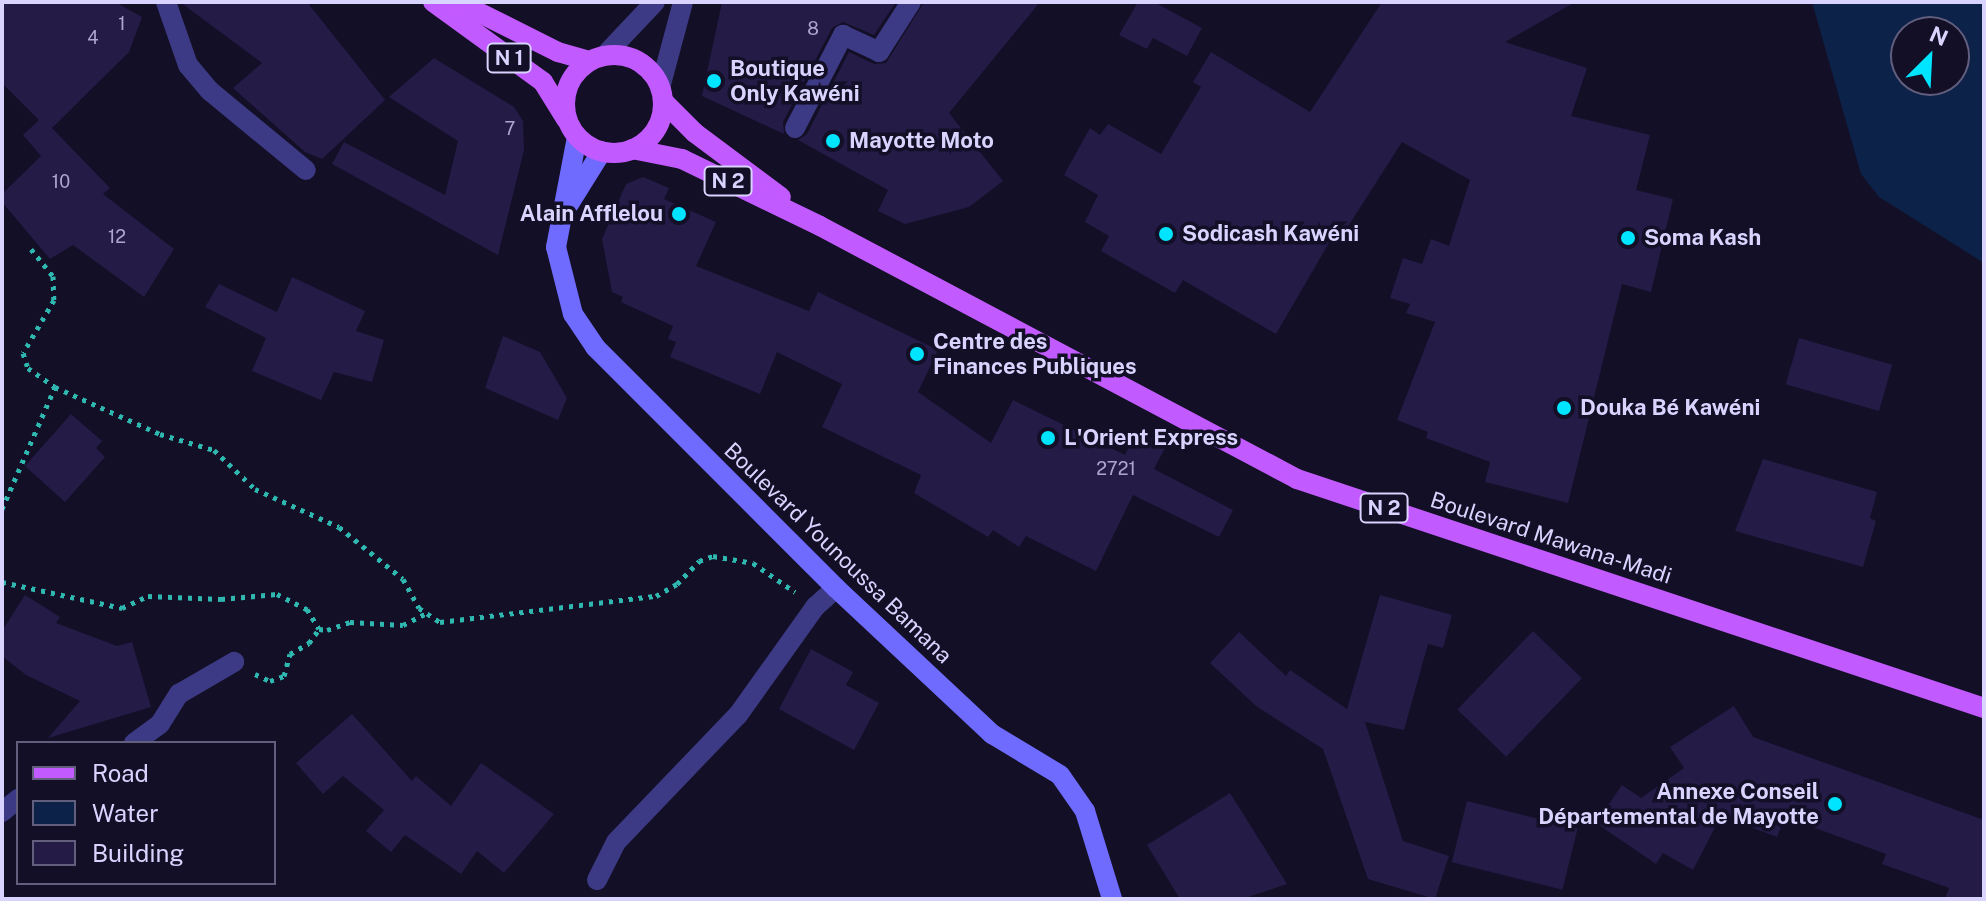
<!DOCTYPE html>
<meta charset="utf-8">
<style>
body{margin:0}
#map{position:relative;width:1986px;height:901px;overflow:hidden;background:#130f26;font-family:"Public Sans",sans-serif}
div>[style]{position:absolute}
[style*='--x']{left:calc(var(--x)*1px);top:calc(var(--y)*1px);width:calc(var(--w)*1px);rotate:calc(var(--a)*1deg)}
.water>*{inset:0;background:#0c2248}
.building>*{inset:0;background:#241b47;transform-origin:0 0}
.path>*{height:5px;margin-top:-2.5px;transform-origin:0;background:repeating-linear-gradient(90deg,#2fb8b0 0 4px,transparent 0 10px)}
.lane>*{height:20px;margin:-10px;padding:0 10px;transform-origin:10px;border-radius:10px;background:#3d3a85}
.street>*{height:20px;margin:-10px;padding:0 10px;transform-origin:10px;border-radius:10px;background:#3d3a85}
.secondary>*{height:20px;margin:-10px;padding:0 10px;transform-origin:10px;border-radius:10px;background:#6f6bff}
.primary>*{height:20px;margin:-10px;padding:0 10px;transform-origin:10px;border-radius:10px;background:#c25bff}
.primary>.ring{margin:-10px;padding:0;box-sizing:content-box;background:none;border:20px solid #c25bff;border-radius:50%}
.dots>*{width:22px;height:22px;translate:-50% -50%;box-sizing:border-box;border:4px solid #130f26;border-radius:50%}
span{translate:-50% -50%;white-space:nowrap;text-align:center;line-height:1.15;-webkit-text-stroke:7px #130f26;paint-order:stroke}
.number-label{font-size:18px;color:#aca6d1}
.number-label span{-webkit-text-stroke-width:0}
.shield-label span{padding:2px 6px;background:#130f26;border:2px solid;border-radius:6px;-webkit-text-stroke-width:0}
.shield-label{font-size:20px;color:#d9d4ff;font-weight:700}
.poi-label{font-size:22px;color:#d9d4ff;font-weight:700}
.left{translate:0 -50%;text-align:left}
.right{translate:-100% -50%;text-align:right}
.street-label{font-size:22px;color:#d9d4ff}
.frame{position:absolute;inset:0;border:4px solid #d9d4ff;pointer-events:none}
.legend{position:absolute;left:16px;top:741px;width:260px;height:144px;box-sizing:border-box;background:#130f26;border:2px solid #625e7d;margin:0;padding:10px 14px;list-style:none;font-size:24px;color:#d9d4ff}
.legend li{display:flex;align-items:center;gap:16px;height:40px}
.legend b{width:40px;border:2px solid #625e7d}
.north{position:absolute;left:1890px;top:16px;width:80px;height:80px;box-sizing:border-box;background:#130f26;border:2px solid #625e7d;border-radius:50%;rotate:24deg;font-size:22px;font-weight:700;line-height:32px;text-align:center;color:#d9d4ff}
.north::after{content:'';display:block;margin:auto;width:28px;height:36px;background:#00e5ff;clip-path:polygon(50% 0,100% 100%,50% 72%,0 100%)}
</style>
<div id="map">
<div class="water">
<div style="clip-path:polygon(evenodd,1812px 2px,1984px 2px,1984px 263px,1879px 197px,1861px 174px,1812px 2px,1906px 32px,1954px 32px,1954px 80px,1906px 80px,1906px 32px)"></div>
</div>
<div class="building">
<div style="clip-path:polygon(2px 2px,115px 2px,142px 17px,129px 52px,52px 128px,110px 188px,103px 194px,174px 249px,144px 297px,73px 245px,50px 259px,2px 202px,2px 194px,41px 156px,23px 135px,39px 120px,2px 83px)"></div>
<div style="clip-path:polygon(180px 2px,307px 2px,385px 100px,322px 159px,305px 152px,233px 88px,262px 63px)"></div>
<div style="clip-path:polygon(722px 2px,896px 2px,874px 35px,843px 22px,832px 28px,783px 122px,784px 134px,702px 96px)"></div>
<div style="clip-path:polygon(924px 2px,1040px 2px,949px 113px,1003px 181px,969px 207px,905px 224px,878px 211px,888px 190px,798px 140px,807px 134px,849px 52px,874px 64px,886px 63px)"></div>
<div style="clip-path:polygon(1138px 2px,1154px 2px,1202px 28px,1187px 56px,1153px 38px,1147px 49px,1119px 35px)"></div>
<div style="clip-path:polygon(1382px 2px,1575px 2px,1505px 42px,1587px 68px,1571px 116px,1650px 135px,1636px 190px,1673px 199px,1651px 292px,1622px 284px,1568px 503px,1485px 482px,1490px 462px,1426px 438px,1428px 432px,1397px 420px,1435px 322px,1406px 313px,1410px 304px,1390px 298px,1403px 258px,1422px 264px,1431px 239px,1449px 246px,1470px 180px,1402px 142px,1347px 228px,1340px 224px,1276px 334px,1183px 280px,1175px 293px,1101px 251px,1109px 236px,1085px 222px,1098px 195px,1064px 175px,1090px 128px,1100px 135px,1108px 124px,1161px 154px,1201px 87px,1193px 82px,1211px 52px,1310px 112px)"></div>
<div style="clip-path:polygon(434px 58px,514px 107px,523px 121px,524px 150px,498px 255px,332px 164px,344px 142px,445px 195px,458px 141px,389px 97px)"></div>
<div style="clip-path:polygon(643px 177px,669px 188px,664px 199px,716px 222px,696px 266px,809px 311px,818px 292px,938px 350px,918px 392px,991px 443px,1013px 400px,1125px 455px,1136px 431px,1166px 446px,1154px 469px,1233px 510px,1219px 537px,1133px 495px,1096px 571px,1026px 536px,1019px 547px,993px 530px,988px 537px,914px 493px,921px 475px,822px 427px,842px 384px,777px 352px,760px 394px,670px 357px,676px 342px,668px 339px,673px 326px,621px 302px,623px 297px,612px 292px,602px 239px,626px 184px)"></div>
<div style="clip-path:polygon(292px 277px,365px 311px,356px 331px,384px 340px,372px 382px,334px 372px,321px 400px,252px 371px,266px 338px,205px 307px,219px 284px,277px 312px)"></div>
<div style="clip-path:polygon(503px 336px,540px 352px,567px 398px,558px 420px,485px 388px)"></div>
<div style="left:1799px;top:338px;width:97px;height:48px;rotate:16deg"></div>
<div style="clip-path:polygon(71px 414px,102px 441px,96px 448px,105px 457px,65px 502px,25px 466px)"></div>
<div style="clip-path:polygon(1763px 459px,1877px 492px,1870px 518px,1876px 521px,1863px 567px,1735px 531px)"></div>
<div style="clip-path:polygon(25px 595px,60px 617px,56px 623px,117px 646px,132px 642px,151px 707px,48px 738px,80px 701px,26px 675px,2px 656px,2px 631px)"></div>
<div style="clip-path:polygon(1380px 595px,1452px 615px,1443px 648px,1428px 644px,1404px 730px,1365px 722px,1403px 841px,1449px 856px,1435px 899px,1368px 879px,1323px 749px,1256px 706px,1210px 663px,1239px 632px,1286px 676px,1290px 670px,1347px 709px)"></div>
<div style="left:1533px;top:631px;width:68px;height:109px;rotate:44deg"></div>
<div style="clip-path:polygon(811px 649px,853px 672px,846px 685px,879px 703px,854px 750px,779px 709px)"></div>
<div style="clip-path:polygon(1734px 706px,1753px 737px,1984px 820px,1984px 899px,1945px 899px,1949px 888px,1882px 864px,1886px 854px,1785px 817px,1777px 837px,1721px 816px,1693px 870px,1663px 853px,1656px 864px,1596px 823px,1622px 785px,1641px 798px,1684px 768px,1670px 747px)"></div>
<div style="clip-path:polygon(352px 714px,412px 781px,416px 776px,451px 806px,481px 763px,554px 814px,504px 873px,477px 851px,461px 874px,405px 835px,391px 852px,366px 831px,384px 810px,343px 776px,323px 794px,296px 763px)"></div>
<div style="clip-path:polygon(1230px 793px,1287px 884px,1242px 899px,1180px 899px,1147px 845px)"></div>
<div style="left:1467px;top:801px;width:114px;height:63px;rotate:14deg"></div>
</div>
<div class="path">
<div style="--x:31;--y:249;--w:35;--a:51"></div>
<div style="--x:53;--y:276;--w:24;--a:88"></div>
<div style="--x:54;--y:300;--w:61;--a:120.3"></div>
<div style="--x:23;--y:353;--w:16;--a:72"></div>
<div style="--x:28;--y:368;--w:33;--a:35"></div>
<div style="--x:55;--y:387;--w:115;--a:24.1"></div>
<div style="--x:160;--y:434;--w:56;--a:16.5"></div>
<div style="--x:214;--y:450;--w:57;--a:43.6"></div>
<div style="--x:255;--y:489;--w:92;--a:24.3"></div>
<div style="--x:339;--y:527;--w:82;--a:39.1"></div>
<div style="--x:403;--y:579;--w:33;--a:61"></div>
<div style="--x:419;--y:608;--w:25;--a:34"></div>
<div style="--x:440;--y:622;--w:218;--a:-6.9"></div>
<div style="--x:656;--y:596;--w:24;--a:-30"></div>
<div style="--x:677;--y:584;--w:32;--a:-46"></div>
<div style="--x:699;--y:561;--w:15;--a:-20"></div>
<div style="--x:713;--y:556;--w:41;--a:9.9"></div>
<div style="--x:753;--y:563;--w:51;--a:34.6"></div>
<div style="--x:2;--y:509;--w:133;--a:-66.5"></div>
<div style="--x:2;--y:582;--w:123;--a:12.2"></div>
<div style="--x:122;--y:608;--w:29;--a:-25"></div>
<div style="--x:148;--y:596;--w:73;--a:2.4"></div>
<div style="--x:221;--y:599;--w:56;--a:-5.1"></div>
<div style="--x:277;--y:594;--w:34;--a:27"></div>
<div style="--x:307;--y:609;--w:23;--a:59"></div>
<div style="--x:319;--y:629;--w:8;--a:7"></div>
<div style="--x:327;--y:630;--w:24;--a:-19"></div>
<div style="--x:350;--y:622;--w:53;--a:3.2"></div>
<div style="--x:403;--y:625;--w:25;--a:-27"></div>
<div style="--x:255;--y:674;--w:17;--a:25"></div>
<div style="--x:270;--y:681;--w:15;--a:-20"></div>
<div style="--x:284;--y:676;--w:23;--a:-75"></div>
<div style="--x:290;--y:654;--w:22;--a:-30"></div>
<div style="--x:309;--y:643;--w:17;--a:-54"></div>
</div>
<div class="lane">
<div style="--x:166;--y:2;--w:67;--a:70.8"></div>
<div style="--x:188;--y:65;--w:34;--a:50"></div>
<div style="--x:210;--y:91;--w:124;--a:39.5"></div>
<div style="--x:795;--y:128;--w:105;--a:-62.7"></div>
<div style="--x:843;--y:35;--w:40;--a:25"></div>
<div style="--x:879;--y:52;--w:59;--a:-57.4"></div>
<div style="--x:134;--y:743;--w:32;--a:-36"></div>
<div style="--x:160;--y:724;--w:36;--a:-58"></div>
<div style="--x:179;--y:694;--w:64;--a:-30.2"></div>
<div style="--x:2;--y:812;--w:21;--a:-39"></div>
</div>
<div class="street">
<div style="--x:604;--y:56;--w:74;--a:-46.6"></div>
<div style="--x:660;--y:88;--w:89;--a:-75"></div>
<div style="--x:597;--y:880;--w:42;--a:-63.4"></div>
<div style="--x:616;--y:842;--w:176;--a:-46.2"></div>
<div style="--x:738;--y:715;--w:133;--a:-54.5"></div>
<div style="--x:815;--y:607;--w:28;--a:-42"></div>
</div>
<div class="secondary">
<div style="--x:577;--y:137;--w:112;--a:100.8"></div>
<div style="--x:556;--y:247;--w:69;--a:75.8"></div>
<div style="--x:573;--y:314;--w:40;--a:56"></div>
<div style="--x:595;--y:347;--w:341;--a:45"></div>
<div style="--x:836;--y:588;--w:214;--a:43.1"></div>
<div style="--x:992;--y:734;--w:79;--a:31.1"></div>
<div style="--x:1060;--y:775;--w:44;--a:55.2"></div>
<div style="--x:1085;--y:811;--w:92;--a:72.9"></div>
<div style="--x:569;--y:204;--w:62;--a:-58.1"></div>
</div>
<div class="primary">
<div style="--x:433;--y:2;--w:136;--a:36"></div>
<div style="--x:543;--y:82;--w:44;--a:58.1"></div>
<div style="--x:458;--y:2;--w:112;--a:26.6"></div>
<div style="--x:558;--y:52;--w:33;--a:16"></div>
<div class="ring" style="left:565px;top:55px;width:78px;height:78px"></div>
<div style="--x:663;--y:101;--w:45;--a:45"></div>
<div style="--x:695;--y:133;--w:107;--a:36.7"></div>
<div style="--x:632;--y:149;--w:51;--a:11.3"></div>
<div style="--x:682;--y:159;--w:153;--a:25.9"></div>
<div style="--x:820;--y:226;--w:540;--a:27.94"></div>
<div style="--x:1297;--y:479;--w:724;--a:18.43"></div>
</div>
<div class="dots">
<div style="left:714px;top:81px;background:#00e5ff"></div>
<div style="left:833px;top:141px;background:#00e5ff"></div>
<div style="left:679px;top:214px;background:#00e5ff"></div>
<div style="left:1166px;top:234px;background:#00e5ff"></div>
<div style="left:1628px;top:238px;background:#00e5ff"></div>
<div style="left:917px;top:354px;background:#00e5ff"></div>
<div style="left:1564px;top:408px;background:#00e5ff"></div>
<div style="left:1048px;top:438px;background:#00e5ff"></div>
<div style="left:1835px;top:804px;background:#00e5ff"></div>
</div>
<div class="number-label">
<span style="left:122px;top:24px">1</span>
<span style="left:813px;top:29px">8</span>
<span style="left:93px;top:38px">4</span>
<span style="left:510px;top:129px">7</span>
<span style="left:61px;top:182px">10</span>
<span style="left:117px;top:237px">12</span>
<span style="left:1116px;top:469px">2721</span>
</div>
<div class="shield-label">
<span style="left:509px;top:58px">N 1</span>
<span style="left:728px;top:181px">N 2</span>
<span style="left:1384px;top:508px">N 2</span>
</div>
<div class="poi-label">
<span class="left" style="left:730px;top:81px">Boutique<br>Only Kawéni</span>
<span class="left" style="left:849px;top:141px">Mayotte Moto</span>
<span class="right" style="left:663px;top:214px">Alain Afflelou</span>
<span class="left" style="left:1182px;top:234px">Sodicash Kawéni</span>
<span class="left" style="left:1644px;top:238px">Soma Kash</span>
<span class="left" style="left:933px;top:354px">Centre des<br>Finances Publiques</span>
<span class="left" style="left:1580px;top:408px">Douka Bé Kawéni</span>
<span class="left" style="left:1064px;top:438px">L'Orient Express</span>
<span class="right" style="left:1819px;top:804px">Annexe Conseil<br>Départemental de Mayotte</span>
</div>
<div class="street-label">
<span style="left:1551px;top:538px;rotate:18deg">Boulevard Mawana-Madi</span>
<span style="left:838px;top:553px;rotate:44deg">Boulevard Younoussa Bamana</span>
</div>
<div class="frame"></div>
<ul class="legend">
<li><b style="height:10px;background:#c25bff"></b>Road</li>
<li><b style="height:22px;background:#0c2248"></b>Water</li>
<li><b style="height:22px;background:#241b47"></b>Building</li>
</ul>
<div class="north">N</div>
</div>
